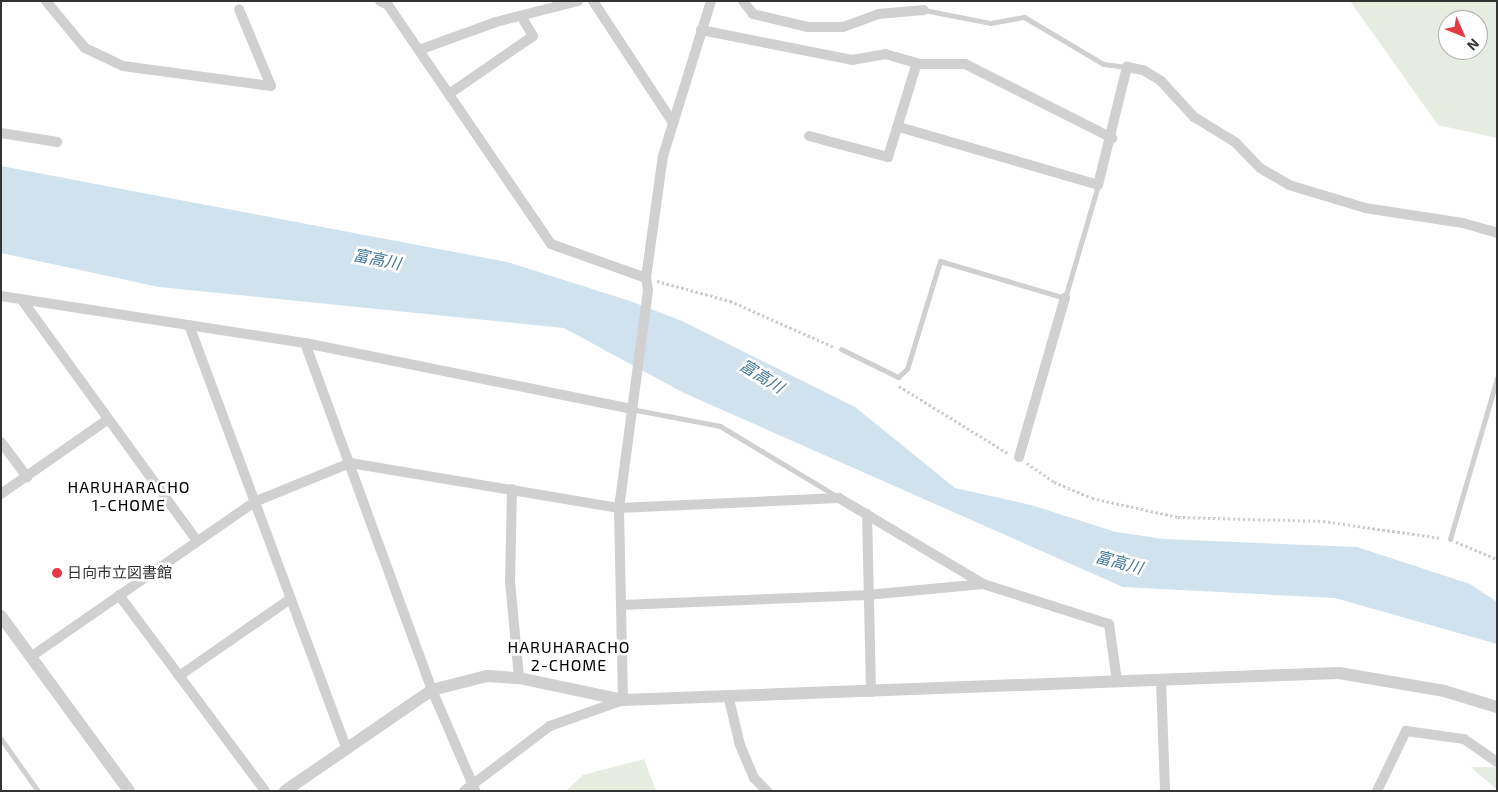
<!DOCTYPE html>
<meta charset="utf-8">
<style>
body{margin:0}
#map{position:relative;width:1498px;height:792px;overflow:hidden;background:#fff;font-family:"Exo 2","Noto Sans JP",sans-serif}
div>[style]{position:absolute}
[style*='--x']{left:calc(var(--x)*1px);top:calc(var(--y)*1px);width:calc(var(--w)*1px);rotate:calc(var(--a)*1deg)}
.green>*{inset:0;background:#e6ecdf}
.water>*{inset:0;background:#cfe2ee}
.path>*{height:2.5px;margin-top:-1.25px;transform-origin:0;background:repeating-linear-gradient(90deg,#cdcdcd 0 2.5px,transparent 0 5px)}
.service>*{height:5px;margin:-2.5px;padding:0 2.5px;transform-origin:2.5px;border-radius:2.5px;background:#d0d0d0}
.minor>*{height:10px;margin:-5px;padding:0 5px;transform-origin:5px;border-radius:5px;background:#d0d0d0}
.tertiary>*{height:12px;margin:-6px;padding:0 6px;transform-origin:6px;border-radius:6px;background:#d0d0d0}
.dots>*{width:14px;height:14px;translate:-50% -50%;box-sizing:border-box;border:2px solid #fff;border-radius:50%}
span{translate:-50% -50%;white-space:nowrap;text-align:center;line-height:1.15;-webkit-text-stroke:5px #fff;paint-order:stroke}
.poi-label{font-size:15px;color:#333}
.left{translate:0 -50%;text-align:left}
.water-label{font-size:16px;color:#3f7597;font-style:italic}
.neighbourhood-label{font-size:16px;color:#000;letter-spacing:1px}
.frame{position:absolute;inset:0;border:2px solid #333;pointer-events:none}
.north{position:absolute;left:1438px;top:10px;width:50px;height:50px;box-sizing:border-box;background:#fff;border:1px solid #adadad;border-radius:50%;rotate:134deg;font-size:14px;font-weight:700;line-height:20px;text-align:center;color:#333}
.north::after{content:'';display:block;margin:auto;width:18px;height:22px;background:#e63946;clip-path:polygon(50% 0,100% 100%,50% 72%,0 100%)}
</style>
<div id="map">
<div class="green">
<div style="clip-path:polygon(evenodd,1350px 1px,1497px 1px,1497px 138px,1438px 125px,1350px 1px,1448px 20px,1478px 20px,1478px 50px,1448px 50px,1448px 20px)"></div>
<div style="clip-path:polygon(644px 759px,656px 791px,566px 791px,583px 775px)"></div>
<div style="clip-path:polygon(1471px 767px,1497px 767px,1497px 790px)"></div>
</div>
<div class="water">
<div style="clip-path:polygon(1px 166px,507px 262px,630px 301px,682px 321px,855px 407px,955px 488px,1031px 505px,1116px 532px,1164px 539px,1357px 547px,1470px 584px,1497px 602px,1497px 644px,1335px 598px,1123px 587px,684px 393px,564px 328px,159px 287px,1px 253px)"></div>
</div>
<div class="path">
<div style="--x:657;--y:281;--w:76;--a:15.3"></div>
<div style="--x:730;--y:301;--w:114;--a:23.9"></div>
<div style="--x:899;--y:386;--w:129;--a:31.7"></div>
<div style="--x:1027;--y:463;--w:33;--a:35"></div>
<div style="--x:1054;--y:482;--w:41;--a:22.8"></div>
<div style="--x:1092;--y:498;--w:88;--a:12.5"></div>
<div style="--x:1178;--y:517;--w:145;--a:1.6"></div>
<div style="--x:1323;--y:521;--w:119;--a:8.2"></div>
<div style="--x:1456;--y:542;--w:44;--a:22.5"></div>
</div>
<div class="service">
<div style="--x:924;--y:10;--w:67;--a:11.1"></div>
<div style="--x:990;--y:23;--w:35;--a:-10"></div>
<div style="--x:1024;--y:17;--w:92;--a:30.7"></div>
<div style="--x:1103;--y:64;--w:24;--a:7"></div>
<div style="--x:841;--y:349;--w:64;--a:26.2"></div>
<div style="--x:898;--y:377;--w:12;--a:-42"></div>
<div style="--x:907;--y:369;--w:113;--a:-73"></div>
<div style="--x:940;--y:261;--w:130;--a:16.5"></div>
<div style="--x:1065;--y:298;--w:118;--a:-73.7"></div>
<div style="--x:631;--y:409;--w:91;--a:10.8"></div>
<div style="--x:720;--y:426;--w:135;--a:31.1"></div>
<div style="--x:1450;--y:539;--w:168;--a:-73.7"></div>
<div style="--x:1;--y:739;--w:64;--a:54.6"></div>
</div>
<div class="minor">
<div style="--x:46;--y:1;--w:61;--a:50.3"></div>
<div style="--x:85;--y:48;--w:42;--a:25.3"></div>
<div style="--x:123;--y:66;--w:149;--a:7.7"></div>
<div style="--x:271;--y:86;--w:83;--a:-112.6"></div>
<div style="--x:380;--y:1;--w:9;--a:27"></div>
<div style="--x:388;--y:5;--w:289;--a:55.7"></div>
<div style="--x:551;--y:244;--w:101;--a:19.7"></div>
<div style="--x:593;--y:1;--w:146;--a:56.7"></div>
<div style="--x:743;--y:1;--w:16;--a:52"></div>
<div style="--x:753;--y:14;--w:57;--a:13.3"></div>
<div style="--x:808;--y:27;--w:35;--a:0"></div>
<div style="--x:843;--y:27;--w:37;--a:-20"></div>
<div style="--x:878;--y:14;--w:46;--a:-5"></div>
<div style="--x:701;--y:30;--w:154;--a:11.2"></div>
<div style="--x:852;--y:60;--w:34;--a:-10"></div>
<div style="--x:885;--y:54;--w:36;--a:16"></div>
<div style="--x:920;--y:64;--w:45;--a:0"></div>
<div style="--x:965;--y:64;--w:165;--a:26.7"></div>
<div style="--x:419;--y:50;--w:82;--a:-20"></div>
<div style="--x:496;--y:22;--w:85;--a:-14.4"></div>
<div style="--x:449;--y:94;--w:102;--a:-34.6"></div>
<div style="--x:533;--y:36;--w:23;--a:-121"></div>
<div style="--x:899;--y:127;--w:207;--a:16.2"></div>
<div style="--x:1098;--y:185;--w:122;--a:-76.2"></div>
<div style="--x:1127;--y:67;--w:16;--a:11"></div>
<div style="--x:1143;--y:70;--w:21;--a:31"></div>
<div style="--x:1161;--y:81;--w:49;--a:47.5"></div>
<div style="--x:1194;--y:117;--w:48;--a:31.4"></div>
<div style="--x:1235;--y:142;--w:36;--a:46"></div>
<div style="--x:1260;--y:168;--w:34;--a:30"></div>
<div style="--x:1289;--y:185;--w:79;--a:16.8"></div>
<div style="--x:1365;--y:208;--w:99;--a:8.7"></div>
<div style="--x:1463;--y:223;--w:35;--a:16"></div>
<div style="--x:1;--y:133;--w:57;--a:9.1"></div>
<div style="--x:809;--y:136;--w:82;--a:14.9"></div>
<div style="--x:888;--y:157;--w:98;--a:-72.9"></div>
<div style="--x:1;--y:296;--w:308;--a:8.8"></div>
<div style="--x:305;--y:343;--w:333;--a:11.4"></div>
<div style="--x:22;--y:300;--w:298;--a:54"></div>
<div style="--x:189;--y:325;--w:451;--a:69.6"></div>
<div style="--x:305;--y:343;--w:370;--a:69.9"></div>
<div style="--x:432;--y:690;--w:109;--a:66.7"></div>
<div style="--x:1;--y:442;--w:44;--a:53.4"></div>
<div style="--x:1019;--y:457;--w:166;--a:-73.9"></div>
<div style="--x:512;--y:489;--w:92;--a:91.2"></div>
<div style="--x:510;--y:581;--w:97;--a:84.7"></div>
<div style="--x:1;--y:494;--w:129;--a:-34.9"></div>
<div style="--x:867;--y:514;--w:178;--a:88.7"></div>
<div style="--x:119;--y:595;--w:244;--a:53.3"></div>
<div style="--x:621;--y:605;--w:246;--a:-2.3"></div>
<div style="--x:867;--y:595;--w:117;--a:-5.4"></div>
<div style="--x:32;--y:656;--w:270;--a:-34.7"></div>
<div style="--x:254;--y:502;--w:104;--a:-22.1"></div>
<div style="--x:350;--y:463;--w:273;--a:9.5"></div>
<div style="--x:619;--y:508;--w:220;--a:-2.6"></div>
<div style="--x:839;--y:498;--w:168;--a:30.8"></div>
<div style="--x:983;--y:584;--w:132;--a:17.6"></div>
<div style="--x:1109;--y:624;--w:58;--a:82"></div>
<div style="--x:179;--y:676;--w:135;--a:-34.7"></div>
<div style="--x:1161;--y:680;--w:111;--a:87.9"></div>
<div style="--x:729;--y:699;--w:47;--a:76.6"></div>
<div style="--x:740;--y:745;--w:36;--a:67"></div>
<div style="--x:754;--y:778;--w:18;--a:45"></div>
<div style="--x:464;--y:791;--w:108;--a:-37.1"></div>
<div style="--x:550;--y:726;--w:77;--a:-19.6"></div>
<div style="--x:623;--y:700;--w:192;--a:-91.2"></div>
<div style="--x:619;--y:508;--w:220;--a:-82.4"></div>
<div style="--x:648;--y:290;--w:12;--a:-99"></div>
<div style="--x:646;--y:278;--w:123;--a:-82.1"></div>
<div style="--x:663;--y:156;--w:162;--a:-72.8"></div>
<div style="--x:1377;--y:791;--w:67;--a:-64.2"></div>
<div style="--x:1406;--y:731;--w:59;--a:7.9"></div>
<div style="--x:1464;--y:739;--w:40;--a:34.9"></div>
</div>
<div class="tertiary">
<div style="--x:1;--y:616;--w:217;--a:53.8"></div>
<div style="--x:285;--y:791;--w:178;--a:-34.5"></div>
<div style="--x:432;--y:690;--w:57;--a:-14.3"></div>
<div style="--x:487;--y:676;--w:32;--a:4"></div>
<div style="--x:519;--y:678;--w:106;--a:11.9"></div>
<div style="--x:623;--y:700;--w:717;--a:-2.16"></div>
<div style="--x:1339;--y:673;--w:107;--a:9.7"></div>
<div style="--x:1444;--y:691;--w:55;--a:16.8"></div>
</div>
<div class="dots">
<div style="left:57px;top:573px;background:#e63946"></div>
</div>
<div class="poi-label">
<span class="left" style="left:67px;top:573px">日向市立図書館</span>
</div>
<div class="water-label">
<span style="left:377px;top:259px;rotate:11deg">富高川</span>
<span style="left:762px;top:376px;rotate:32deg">富高川</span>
<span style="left:1119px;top:562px;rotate:15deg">富高川</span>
</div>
<div class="neighbourhood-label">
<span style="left:129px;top:496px">HARUHARACHO<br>1-CHOME</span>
<span style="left:569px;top:656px">HARUHARACHO<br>2-CHOME</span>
</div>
<div class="frame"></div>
<div class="north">N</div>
</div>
